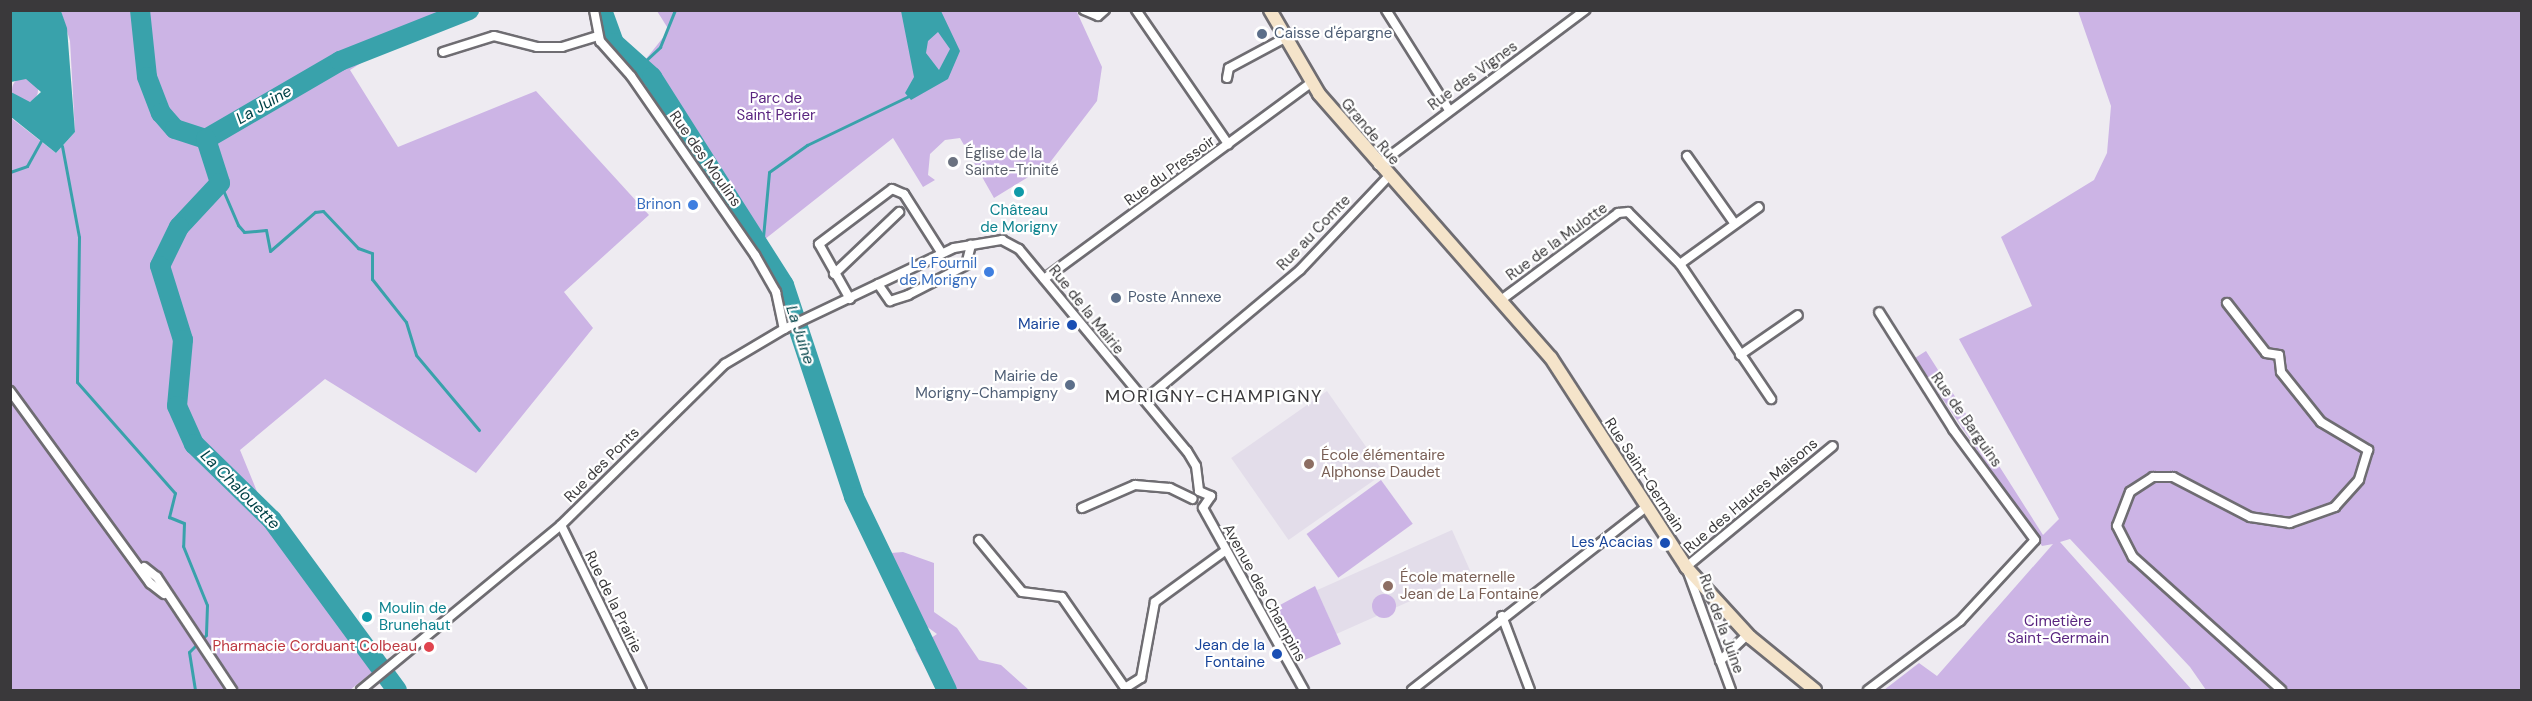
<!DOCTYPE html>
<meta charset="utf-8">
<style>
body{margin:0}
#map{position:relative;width:2532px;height:701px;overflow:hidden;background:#eeebf1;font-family:"DM Sans",sans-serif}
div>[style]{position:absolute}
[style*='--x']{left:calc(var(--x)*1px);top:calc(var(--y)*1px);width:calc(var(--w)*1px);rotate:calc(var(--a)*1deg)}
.built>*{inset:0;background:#e3ddea;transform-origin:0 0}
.green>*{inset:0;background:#ccb4e5;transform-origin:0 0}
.round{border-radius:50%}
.water>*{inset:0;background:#39a2ab}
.stream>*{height:3px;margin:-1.5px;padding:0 1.5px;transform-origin:1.5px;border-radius:1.5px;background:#39a2ab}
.river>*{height:20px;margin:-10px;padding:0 10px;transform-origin:10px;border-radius:10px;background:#39a2ab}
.roads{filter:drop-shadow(2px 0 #6f6d72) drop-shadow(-2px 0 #6f6d72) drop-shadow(0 2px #6f6d72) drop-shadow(0 -2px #6f6d72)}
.minor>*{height:8px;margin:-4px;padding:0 4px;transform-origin:4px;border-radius:4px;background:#fff}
.secondary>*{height:12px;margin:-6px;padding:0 6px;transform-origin:6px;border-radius:6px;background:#f5e4ca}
.dots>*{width:16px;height:16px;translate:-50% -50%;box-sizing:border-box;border:3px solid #fff;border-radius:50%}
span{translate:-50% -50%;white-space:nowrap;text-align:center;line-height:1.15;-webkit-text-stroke:4.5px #fff;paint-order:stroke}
.service-label{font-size:15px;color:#4e5e75}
.left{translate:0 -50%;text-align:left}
.right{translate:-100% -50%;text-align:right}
.street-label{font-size:15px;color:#3a393b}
.park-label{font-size:15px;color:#5a2580}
.worship-label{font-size:15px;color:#5b616d}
.shop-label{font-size:15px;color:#366cbe}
.culture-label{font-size:15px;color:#0d838f}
.transit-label{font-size:15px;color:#164399}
.education-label{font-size:15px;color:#785e54}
.health-label{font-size:15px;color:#be3a42}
.water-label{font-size:16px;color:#004247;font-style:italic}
.quarter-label{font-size:18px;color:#3a393b;letter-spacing:1.5px}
.frame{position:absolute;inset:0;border:12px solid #3a393b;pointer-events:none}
</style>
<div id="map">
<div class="built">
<div style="left:1327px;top:391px;width:100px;height:117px;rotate:55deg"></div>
<div style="left:1452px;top:530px;width:48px;height:148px;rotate:66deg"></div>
</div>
<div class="green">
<div style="clip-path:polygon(1076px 10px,1102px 67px,1097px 101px,1048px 165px,994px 198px,960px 138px,945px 140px,930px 154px,928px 175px,935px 180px,923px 187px,893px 138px,755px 247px,644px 84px,642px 64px,669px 30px,657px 11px)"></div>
<div style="clip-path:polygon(61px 11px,443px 11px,350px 70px,398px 147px,536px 91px,649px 215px,564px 292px,593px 328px,476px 473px,325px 379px,240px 450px,265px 511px,375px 670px,350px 690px,11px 690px,10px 117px,56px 153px,75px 132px,70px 41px)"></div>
<div style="clip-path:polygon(2078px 11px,2521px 11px,2521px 690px,2206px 690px,2190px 667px,2070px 539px,2060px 542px,2192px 690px,1884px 690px,1919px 663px,1937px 676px,2053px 544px,2042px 546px,1915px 358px,1926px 351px,2043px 535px,2059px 519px,1959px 339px,2032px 306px,2001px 237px,2094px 180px,2107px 153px,2111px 106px)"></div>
<div class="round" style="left:12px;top:77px;width:26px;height:26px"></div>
<div style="left:1381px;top:480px;width:54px;height:92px;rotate:54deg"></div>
<div style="clip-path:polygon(903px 552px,934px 563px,934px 612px,957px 628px,979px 660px,1001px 665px,1029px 690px,938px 690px,915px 649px,937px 634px,900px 607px,896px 596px,891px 553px)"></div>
<div style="clip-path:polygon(1315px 586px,1341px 644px,1300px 662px,1273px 616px,1280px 605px)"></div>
<div class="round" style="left:1372px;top:594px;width:24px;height:24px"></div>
</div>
<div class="water">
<div style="clip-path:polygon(11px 10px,61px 11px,67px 28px,75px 132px,56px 153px,11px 117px,11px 92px,30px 102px,41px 92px,26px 79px,11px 82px)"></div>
<div style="clip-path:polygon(evenodd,901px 11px,941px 11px,960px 51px,948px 79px,911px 100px,905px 93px,914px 77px,901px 11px,938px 32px,950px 49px,939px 70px,926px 53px,928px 41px,938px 32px)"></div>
</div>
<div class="stream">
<div style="--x:642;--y:64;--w:25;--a:-43"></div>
<div style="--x:660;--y:47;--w:40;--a:-68"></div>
<div style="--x:62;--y:146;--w:93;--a:79.4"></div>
<div style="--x:79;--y:237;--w:145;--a:90.8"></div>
<div style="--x:77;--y:382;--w:148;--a:48.6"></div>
<div style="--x:175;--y:493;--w:25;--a:104"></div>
<div style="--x:169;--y:517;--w:16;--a:22"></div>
<div style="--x:184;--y:523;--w:23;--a:92"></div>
<div style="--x:183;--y:546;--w:64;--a:67.9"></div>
<div style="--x:207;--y:605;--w:30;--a:92"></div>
<div style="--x:206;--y:635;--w:24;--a:135"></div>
<div style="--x:189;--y:652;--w:38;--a:81"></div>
<div style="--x:10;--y:172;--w:18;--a:-19"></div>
<div style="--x:27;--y:166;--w:29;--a:-61"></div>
<div style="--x:220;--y:183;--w:46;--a:66.8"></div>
<div style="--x:238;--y:225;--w:9;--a:49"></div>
<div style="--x:244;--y:232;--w:22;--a:-5"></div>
<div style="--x:266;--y:230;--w:21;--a:79"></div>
<div style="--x:270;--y:251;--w:60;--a:-40.9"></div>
<div style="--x:315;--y:212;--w:8;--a:-7"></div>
<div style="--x:323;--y:211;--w:51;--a:46.6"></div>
<div style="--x:358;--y:248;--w:15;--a:20"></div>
<div style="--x:372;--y:253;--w:26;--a:90"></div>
<div style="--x:372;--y:279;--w:55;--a:51.7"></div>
<div style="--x:406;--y:322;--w:34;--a:73"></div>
<div style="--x:416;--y:355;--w:98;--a:50"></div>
<div style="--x:762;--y:248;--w:76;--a:-84.7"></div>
<div style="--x:769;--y:172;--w:47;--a:-35.4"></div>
<div style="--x:807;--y:145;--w:113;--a:-25.7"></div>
</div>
<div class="river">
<div style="--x:140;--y:10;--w:67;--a:84"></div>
<div style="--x:147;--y:77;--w:39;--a:69"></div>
<div style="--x:161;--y:113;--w:21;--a:49"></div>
<div style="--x:175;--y:129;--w:33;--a:18"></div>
<div style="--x:206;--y:139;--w:155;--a:-30.2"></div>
<div style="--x:340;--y:61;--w:139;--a:-21.6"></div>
<div style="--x:602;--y:10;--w:35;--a:70"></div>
<div style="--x:614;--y:43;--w:51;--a:41.8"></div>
<div style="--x:652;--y:77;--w:246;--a:57.6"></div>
<div style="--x:784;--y:285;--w:223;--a:71.7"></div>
<div style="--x:854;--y:497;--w:214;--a:64.3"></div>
<div style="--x:206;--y:139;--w:46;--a:72.3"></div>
<div style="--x:220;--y:183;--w:60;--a:133"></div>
<div style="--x:179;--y:227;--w:43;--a:116"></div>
<div style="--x:160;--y:266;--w:77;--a:72.7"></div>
<div style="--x:183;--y:340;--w:66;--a:95.2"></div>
<div style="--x:177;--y:406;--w:42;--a:65.9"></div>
<div style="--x:194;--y:444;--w:109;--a:44.3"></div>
<div style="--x:272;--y:520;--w:211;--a:53.7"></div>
</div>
<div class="roads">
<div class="minor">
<div style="--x:594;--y:10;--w:32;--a:79"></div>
<div style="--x:600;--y:41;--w:47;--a:48.5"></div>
<div style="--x:631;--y:76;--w:218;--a:55.3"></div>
<div style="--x:755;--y:255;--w:43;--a:60.4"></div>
<div style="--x:776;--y:292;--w:38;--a:78"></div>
<div style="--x:1084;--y:10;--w:15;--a:23"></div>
<div style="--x:1098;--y:16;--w:9;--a:-41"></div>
<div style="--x:1136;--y:10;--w:163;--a:55.5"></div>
<div style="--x:1386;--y:10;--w:118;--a:57.8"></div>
<div style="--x:443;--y:52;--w:53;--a:-17.4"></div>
<div style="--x:494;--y:36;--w:44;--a:14.3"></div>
<div style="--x:537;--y:47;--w:25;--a:0"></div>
<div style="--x:562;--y:47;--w:37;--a:-17"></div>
<div style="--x:1227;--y:78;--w:10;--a:-79"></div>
<div style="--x:1229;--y:68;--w:64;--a:-28.2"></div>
<div style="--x:1687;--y:156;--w:83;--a:54.8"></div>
<div style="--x:1378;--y:165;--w:259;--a:-36.8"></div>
<div style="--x:1680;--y:264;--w:97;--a:-35.8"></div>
<div style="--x:834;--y:274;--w:90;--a:-43.6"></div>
<div style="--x:1044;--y:279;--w:331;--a:-36.3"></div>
<div style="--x:878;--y:284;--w:21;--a:55"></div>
<div style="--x:890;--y:301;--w:19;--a:-18"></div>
<div style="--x:908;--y:295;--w:65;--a:-27.3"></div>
<div style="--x:966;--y:265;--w:21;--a:-76"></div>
<div style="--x:850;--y:299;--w:63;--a:-119.4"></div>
<div style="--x:819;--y:244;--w:91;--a:-37"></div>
<div style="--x:892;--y:189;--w:13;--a:23"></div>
<div style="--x:904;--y:194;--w:69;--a:57.5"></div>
<div style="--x:1501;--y:300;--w:146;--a:-36.6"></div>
<div style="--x:1618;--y:213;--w:10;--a:-6"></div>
<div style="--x:1628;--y:212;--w:74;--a:45"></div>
<div style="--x:1680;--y:264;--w:163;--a:56"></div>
<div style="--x:2227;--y:303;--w:63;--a:52"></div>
<div style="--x:2266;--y:353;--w:13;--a:9"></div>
<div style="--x:2279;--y:355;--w:17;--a:83"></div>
<div style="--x:2281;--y:372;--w:64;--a:51.3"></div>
<div style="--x:2321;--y:422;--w:55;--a:30.8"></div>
<div style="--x:2368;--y:450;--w:31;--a:107"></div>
<div style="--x:2359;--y:480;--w:36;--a:132"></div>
<div style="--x:2335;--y:507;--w:48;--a:160.4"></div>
<div style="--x:2290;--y:523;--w:40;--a:-171.5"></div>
<div style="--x:2250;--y:517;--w:87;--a:-152.5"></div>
<div style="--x:2173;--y:477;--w:20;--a:180"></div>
<div style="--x:2153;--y:477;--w:27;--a:147"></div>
<div style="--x:2130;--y:492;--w:36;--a:111"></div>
<div style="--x:2117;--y:526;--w:35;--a:63"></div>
<div style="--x:2133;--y:557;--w:199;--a:41.9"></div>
<div style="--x:1740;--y:355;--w:70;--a:-34.6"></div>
<div style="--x:10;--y:391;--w:238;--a:53.9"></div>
<div style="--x:150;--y:583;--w:18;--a:38"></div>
<div style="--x:1147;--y:398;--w:199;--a:-39.9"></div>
<div style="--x:1300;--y:270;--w:128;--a:-46.6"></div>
<div style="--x:1199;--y:491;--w:13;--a:23"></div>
<div style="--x:1211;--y:496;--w:14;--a:124"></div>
<div style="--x:1082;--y:508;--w:58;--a:-23.5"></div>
<div style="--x:1135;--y:485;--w:35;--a:5"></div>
<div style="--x:1170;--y:488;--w:25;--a:26"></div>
<div style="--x:1203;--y:508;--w:208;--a:61"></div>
<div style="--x:561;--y:525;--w:184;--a:63.9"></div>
<div style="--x:979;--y:540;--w:67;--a:50.4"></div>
<div style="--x:1022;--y:592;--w:40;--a:7.1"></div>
<div style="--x:1062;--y:597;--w:111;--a:55.3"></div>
<div style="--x:1125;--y:688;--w:19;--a:-32"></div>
<div style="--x:1141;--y:678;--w:77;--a:-79.6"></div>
<div style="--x:1155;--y:602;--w:87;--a:-36.1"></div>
<div style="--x:144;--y:567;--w:16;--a:38"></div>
<div style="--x:157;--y:577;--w:136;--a:56.4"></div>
<div style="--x:1502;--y:616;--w:79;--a:69.3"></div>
<div style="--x:1720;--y:661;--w:37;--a:-44"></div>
<div style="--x:361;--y:690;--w:259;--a:-39.5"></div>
<div style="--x:561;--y:525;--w:230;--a:-44.5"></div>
<div style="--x:725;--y:364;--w:69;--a:-30.7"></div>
<div style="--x:784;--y:329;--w:188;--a:-25.5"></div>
<div style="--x:954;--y:248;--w:49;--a:-9.5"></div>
<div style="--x:1002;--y:240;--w:19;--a:28"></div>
<div style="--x:1019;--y:249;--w:263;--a:50.3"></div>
<div style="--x:1187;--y:451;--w:17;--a:59"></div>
<div style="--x:1196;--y:466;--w:25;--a:83"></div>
<div style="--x:1412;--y:690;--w:297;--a:-38"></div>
<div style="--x:1731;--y:690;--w:131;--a:-110.1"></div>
<div style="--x:1686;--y:567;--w:190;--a:-39.5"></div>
<div style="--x:1868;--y:690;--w:115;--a:-36.9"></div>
<div style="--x:1960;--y:621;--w:110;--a:-47.2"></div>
<div style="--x:2035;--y:540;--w:138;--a:-126.5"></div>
<div style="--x:1953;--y:429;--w:138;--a:-122.3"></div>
</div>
<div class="secondary">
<div style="--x:1270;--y:10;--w:97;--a:59.7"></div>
<div style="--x:1319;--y:94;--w:351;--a:48.7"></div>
<div style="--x:1551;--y:358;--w:249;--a:57.1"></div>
<div style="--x:1686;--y:567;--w:95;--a:47.6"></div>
<div style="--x:1750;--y:637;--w:84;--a:39.2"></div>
</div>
</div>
<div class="dots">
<div style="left:1262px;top:34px;background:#5c6f8a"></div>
<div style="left:953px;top:162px;background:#6b7280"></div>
<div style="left:1019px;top:192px;background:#0f9aa8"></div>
<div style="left:693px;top:205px;background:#3f7fe0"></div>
<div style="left:989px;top:272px;background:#3f7fe0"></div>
<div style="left:1116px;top:298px;background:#5c6f8a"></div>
<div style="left:1072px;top:325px;background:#1a4fb4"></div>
<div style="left:1070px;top:385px;background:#5c6f8a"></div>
<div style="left:1309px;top:464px;background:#8d6e63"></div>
<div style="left:1665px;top:543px;background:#1a4fb4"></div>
<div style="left:1388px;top:586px;background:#8d6e63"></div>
<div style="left:367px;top:617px;background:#0f9aa8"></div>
<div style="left:429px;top:647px;background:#e0444e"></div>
<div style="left:1277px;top:654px;background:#1a4fb4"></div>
</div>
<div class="service-label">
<span class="left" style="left:1274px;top:34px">Caisse d'épargne</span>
<span class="left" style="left:1128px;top:298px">Poste Annexe</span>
<span class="right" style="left:1058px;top:385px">Mairie de<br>Morigny-Champigny</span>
</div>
<div class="street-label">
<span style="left:1473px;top:76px;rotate:-36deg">Rue des Vignes</span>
<span style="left:1370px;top:132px;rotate:50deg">Grande Rue</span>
<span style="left:705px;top:159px;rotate:55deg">Rue des Moulins</span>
<span style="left:1170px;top:171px;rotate:-36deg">Rue du Pressoir</span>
<span style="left:1314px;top:233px;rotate:-46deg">Rue au Comte</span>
<span style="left:1557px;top:242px;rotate:-36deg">Rue de la Mulotte</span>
<span style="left:1086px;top:310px;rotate:51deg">Rue de la Mairie</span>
<span style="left:1966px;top:420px;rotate:55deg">Rue de Barguins</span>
<span style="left:602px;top:465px;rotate:-45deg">Rue des Ponts</span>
<span style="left:1644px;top:475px;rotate:57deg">Rue Saint-Germain</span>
<span style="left:1751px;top:496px;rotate:-40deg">Rue des Hautes Maisons</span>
<span style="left:1264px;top:593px;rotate:61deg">Avenue des Champins</span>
<span style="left:613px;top:602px;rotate:64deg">Rue de la Prairie</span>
<span style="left:1721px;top:624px;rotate:70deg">Rue de la Juine</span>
</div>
<div class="park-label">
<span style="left:776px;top:107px">Parc de<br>Saint Perier</span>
<span style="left:2058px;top:630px">Cimetière<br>Saint-Germain</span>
</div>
<div class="worship-label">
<span class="left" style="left:965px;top:162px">Église de la<br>Sainte-Trinité</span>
</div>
<div class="shop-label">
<span class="right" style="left:681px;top:205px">Brinon</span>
<span class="right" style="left:977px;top:272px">Le Fournil<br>de Morigny</span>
</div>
<div class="culture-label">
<span style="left:1019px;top:219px">Château<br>de Morigny</span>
<span class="left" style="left:379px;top:617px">Moulin de<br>Brunehaut</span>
</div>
<div class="transit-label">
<span class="right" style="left:1060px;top:325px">Mairie</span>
<span class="right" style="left:1653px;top:543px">Les Acacias</span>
<span class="right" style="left:1265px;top:654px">Jean de la<br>Fontaine</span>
</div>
<div class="education-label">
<span class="left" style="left:1321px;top:464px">École élémentaire<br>Alphonse Daudet</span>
<span class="left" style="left:1400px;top:586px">École maternelle<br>Jean de La Fontaine</span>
</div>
<div class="health-label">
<span class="right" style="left:417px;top:647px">Pharmacie Corduant Colbeau</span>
</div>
<div class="water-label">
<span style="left:264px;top:105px;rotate:-30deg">La Juine</span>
<span style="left:800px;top:335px;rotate:72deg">La Juine</span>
<span style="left:240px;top:490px;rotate:45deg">La Chalouette</span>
</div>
<div class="quarter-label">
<span style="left:1214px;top:396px">MORIGNY-CHAMPIGNY</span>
</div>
<div class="frame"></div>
</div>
